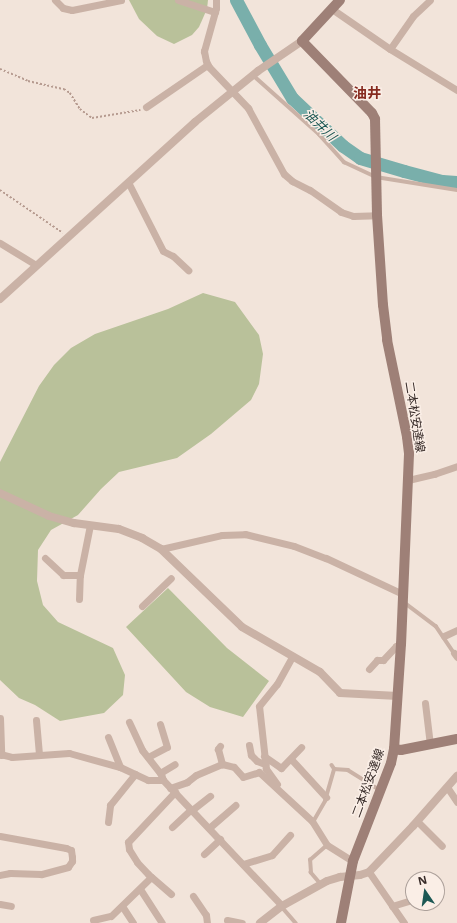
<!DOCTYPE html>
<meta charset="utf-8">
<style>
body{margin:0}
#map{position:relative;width:457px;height:923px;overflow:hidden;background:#f2e4da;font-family:"Open Sans","Noto Sans JP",sans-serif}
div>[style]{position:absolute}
.green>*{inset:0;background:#b9c19a}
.river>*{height:13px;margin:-6.5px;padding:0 6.5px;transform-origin:6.5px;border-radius:6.5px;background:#79afab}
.path>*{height:1.5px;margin-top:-0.75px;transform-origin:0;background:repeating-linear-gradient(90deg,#b69b90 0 2px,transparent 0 4px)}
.service>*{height:3.5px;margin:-1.75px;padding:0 1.75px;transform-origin:1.75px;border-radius:1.75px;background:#cab2a6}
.minor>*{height:7px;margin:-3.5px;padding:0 3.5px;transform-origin:3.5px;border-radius:3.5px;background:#cab2a6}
.tertiary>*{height:8px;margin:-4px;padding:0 4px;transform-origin:4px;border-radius:4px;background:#cab2a6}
.secondary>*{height:10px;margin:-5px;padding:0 5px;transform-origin:5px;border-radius:5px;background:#9e8077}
span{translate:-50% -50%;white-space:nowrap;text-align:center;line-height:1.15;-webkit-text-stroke:3px #faeee6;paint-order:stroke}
.street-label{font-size:12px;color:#362a27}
.water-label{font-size:13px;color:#1c5854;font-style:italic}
.quarter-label{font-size:14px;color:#862a1f;font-weight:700}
.north{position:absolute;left:405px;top:871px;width:40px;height:40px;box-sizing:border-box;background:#faeee6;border:1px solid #aca09a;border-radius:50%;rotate:347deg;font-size:11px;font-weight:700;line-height:16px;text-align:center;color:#362a27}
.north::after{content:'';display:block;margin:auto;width:14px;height:18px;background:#1c5854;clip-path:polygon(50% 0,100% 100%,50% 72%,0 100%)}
</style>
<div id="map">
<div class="green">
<i style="clip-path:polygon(129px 0,208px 0,207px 9px,199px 27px,192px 35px,174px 44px,157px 36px,139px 19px)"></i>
<i style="clip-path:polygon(203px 293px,235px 302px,259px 335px,263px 354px,259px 384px,251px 400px,211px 434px,177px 458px,119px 472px,101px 489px,78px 515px,51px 530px,38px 550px,37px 581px,43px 605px,58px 622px,113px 648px,125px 675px,123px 695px,104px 713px,60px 721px,35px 705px,19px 698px,0 680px,0 462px,39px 386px,54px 365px,71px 348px,95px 334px,168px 309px)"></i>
<i style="clip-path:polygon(168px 588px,227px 648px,269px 681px,243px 717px,210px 707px,186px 692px,126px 627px)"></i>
</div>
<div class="river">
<i style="left:236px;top:0;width:51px;rotate:61.9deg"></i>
<i style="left:260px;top:45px;width:62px;rotate:58.9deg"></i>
<i style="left:292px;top:98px;width:70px;rotate:43.3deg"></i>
<i style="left:343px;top:146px;width:21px;rotate:35deg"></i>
<i style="left:360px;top:158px;width:46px;rotate:16.5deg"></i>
<i style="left:404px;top:171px;width:39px;rotate:15deg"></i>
<i style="left:442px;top:181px;width:15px;rotate:4deg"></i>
</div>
<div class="path">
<i style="left:0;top:69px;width:30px;rotate:23deg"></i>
<i style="left:28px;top:81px;width:37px;rotate:13deg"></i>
<i style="left:64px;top:89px;width:7px;rotate:34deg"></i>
<i style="left:70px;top:93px;width:19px;rotate:58deg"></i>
<i style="left:80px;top:109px;width:15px;rotate:37deg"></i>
<i style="left:92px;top:118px;width:49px;rotate:-9.5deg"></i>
<i style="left:0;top:190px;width:76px;rotate:34.3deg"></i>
</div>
<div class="service">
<i style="left:253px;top:75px;width:89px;rotate:41.8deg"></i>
<i style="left:319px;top:134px;width:38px;rotate:48deg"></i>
<i style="left:344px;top:162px;width:35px;rotate:25deg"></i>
<i style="left:376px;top:177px;width:82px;rotate:9.1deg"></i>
<i style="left:405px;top:603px;width:39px;rotate:37deg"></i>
<i style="left:436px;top:626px;width:32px;rotate:56deg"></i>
<i style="left:334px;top:769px;width:14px;rotate:4deg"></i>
<i style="left:348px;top:770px;width:38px;rotate:32deg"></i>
<i style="left:313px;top:822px;width:24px;rotate:-60deg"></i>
<i style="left:325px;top:801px;width:33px;rotate:-74deg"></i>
<i style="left:334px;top:769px;width:4px;rotate:-124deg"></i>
<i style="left:321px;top:885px;width:16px;rotate:-130deg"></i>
<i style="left:311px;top:873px;width:13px;rotate:-94deg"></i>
<i style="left:310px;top:860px;width:23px;rotate:-41deg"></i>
<i style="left:282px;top:907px;width:21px;rotate:49deg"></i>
</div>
<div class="minor">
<i style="left:55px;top:0;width:11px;rotate:45deg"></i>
<i style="left:63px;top:8px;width:9px;rotate:13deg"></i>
<i style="left:72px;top:10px;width:50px;rotate:-11.5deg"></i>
<i style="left:178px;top:0;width:39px;rotate:18deg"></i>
<i style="left:216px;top:0;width:8px;rotate:90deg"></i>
<i style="left:216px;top:8px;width:45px;rotate:105.6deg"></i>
<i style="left:204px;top:51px;width:10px;rotate:79deg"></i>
<i style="left:206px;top:61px;width:7px;rotate:63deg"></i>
<i style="left:209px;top:67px;width:57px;rotate:46.4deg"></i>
<i style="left:248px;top:108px;width:75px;rotate:61.4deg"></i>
<i style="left:284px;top:174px;width:11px;rotate:41deg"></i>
<i style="left:292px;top:181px;width:20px;rotate:27deg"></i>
<i style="left:310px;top:190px;width:38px;rotate:35deg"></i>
<i style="left:341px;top:212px;width:13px;rotate:18deg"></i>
<i style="left:353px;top:216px;width:24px;rotate:-2deg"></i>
<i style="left:332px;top:9px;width:70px;rotate:34.6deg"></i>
<i style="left:390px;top:49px;width:79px;rotate:31.5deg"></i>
<i style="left:390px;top:49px;width:40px;rotate:-55.1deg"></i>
<i style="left:413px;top:16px;width:23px;rotate:-43deg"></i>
<i style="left:146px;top:107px;width:74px;rotate:-34.5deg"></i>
<i style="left:128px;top:182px;width:77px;rotate:63.1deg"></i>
<i style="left:163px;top:251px;width:11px;rotate:27deg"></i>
<i style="left:173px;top:256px;width:21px;rotate:43deg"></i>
<i style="left:0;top:243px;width:42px;rotate:31.4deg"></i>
<i style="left:408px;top:480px;width:27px;rotate:-13deg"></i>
<i style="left:434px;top:474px;width:24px;rotate:-19deg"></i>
<i style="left:161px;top:549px;width:63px;rotate:-12.9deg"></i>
<i style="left:222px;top:535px;width:23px;rotate:-2deg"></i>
<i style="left:245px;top:534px;width:50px;rotate:13.8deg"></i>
<i style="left:294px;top:546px;width:34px;rotate:21deg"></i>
<i style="left:326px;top:558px;width:85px;rotate:25.1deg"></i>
<i style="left:45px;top:558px;width:25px;rotate:43deg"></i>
<i style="left:63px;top:575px;width:17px"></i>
<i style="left:79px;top:599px;width:24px;rotate:-88deg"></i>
<i style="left:80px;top:575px;width:51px;rotate:-78.7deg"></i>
<i style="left:142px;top:606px;width:40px;rotate:-44deg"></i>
<i style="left:444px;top:636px;width:14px;rotate:-25deg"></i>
<i style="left:454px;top:653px;width:5px;rotate:53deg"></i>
<i style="left:369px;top:669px;width:12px;rotate:-48deg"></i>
<i style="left:377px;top:660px;width:6px"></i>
<i style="left:383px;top:660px;width:19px;rotate:-47deg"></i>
<i style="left:396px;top:646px;width:5px;rotate:-22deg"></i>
<i style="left:425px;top:703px;width:42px;rotate:83.2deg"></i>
<i style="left:0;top:718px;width:37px;rotate:88deg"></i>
<i style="left:36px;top:720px;width:35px;rotate:85deg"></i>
<i style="left:129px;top:722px;width:31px;rotate:65deg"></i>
<i style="left:142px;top:750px;width:31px;rotate:52deg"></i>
<i style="left:161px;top:774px;width:6px;rotate:72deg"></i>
<i style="left:108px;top:737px;width:32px;rotate:68deg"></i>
<i style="left:249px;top:745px;width:10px;rotate:79deg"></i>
<i style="left:251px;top:755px;width:8px;rotate:45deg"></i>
<i style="left:257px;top:761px;width:9px;rotate:21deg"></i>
<i style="left:220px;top:746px;width:4px;rotate:124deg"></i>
<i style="left:218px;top:749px;width:16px;rotate:75deg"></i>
<i style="left:0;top:754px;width:12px;rotate:14deg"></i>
<i style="left:12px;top:757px;width:57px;rotate:-4deg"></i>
<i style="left:69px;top:753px;width:53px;rotate:15.4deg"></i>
<i style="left:120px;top:767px;width:31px;rotate:25deg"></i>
<i style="left:148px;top:780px;width:15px"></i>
<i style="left:163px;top:780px;width:173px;rotate:46.6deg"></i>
<i style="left:264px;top:756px;width:21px;rotate:35deg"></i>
<i style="left:281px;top:768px;width:29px;rotate:-46deg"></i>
<i style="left:148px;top:757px;width:21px;rotate:-28deg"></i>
<i style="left:167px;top:747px;width:24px;rotate:-107deg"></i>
<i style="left:291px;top:759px;width:52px;rotate:47.4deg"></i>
<i style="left:160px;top:773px;width:17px;rotate:-31deg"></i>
<i style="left:277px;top:784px;width:19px;rotate:-126deg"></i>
<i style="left:266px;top:769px;width:63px;rotate:-96.3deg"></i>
<i style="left:259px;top:706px;width:28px;rotate:-51deg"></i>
<i style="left:277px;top:684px;width:31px;rotate:-61deg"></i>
<i style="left:447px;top:787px;width:18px;rotate:56deg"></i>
<i style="left:170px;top:788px;width:18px;rotate:-19deg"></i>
<i style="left:187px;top:782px;width:11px;rotate:-38deg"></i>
<i style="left:196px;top:775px;width:28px;rotate:-23deg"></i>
<i style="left:222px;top:764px;width:12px;rotate:14deg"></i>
<i style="left:234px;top:767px;width:13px;rotate:48deg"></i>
<i style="left:243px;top:777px;width:17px;rotate:-17deg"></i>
<i style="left:259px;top:772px;width:72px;rotate:42.8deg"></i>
<i style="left:312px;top:821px;width:28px;rotate:58deg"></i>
<i style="left:327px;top:845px;width:31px;rotate:32deg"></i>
<i style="left:192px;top:810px;width:23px;rotate:-38deg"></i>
<i style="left:417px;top:821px;width:35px;rotate:45deg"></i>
<i style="left:108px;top:822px;width:17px;rotate:-83deg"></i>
<i style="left:110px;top:805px;width:40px;rotate:-51deg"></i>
<i style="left:172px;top:827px;width:26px;rotate:-43deg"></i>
<i style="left:209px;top:828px;width:35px;rotate:-41deg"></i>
<i style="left:0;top:836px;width:67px;rotate:10.3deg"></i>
<i style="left:66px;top:848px;width:5px;rotate:22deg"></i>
<i style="left:71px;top:850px;width:7px;rotate:82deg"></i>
<i style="left:72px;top:857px;width:4px;rotate:90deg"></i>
<i style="left:72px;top:861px;width:7px;rotate:124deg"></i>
<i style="left:68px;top:867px;width:28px;rotate:165deg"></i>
<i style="left:41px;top:874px;width:31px;rotate:-178deg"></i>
<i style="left:10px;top:873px;width:10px;rotate:169deg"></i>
<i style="left:204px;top:854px;width:22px;rotate:-43deg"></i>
<i style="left:243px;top:864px;width:30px;rotate:-17deg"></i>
<i style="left:272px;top:855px;width:27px;rotate:-48deg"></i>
<i style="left:369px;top:872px;width:62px;rotate:55.5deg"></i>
<i style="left:140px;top:889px;width:40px;rotate:57.1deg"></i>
<i style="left:171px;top:894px;width:30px;rotate:-139deg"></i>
<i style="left:148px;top:874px;width:16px;rotate:-133deg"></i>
<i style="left:137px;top:862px;width:15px;rotate:-122deg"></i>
<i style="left:129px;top:849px;width:7px;rotate:-98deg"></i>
<i style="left:128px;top:842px;width:69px;rotate:-46.8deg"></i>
<i style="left:193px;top:896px;width:23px;rotate:56deg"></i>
<i style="left:206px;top:915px;width:8px;rotate:83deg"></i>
<i style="left:0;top:904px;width:11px;rotate:10deg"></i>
<i style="left:122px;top:906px;width:20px;rotate:57deg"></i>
<i style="left:392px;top:906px;width:21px;rotate:-17deg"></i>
<i style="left:93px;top:920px;width:18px;rotate:-13deg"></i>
<i style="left:111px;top:916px;width:56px;rotate:-44.3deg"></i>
<i style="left:227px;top:920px;width:15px;rotate:11deg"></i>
</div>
<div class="tertiary">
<i style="left:0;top:299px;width:263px;rotate:-42.2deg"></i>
<i style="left:195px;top:122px;width:81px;rotate:-39deg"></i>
<i style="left:258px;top:71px;width:53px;rotate:-34.3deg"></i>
<i style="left:0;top:493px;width:54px;rotate:25.1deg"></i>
<i style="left:49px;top:516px;width:26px;rotate:16deg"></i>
<i style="left:74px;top:523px;width:45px;rotate:7.6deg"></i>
<i style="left:119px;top:529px;width:25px;rotate:21deg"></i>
<i style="left:142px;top:538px;width:22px;rotate:30deg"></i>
<i style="left:161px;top:549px;width:112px;rotate:43.9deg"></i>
<i style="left:242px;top:627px;width:90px;rotate:30deg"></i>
<i style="left:320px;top:672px;width:29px;rotate:46deg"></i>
<i style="left:340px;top:693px;width:58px;rotate:3deg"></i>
<i style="left:260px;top:923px;width:28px;rotate:-38deg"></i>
<i style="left:282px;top:906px;width:51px;rotate:-29.1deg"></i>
<i style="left:327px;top:881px;width:14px;rotate:-17deg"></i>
<i style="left:340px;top:877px;width:20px;rotate:-6deg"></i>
<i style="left:360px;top:875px;width:9px;rotate:-18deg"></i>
<i style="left:369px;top:872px;width:64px;rotate:-46.3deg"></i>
<i style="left:413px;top:826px;width:67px;rotate:-48.7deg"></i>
</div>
<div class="secondary">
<i style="left:340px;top:0;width:56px;rotate:132.8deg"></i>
<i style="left:302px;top:41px;width:100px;rotate:45.8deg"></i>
<i style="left:372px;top:113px;width:7px;rotate:63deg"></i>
<i style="left:375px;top:119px;width:96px;rotate:88.8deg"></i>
<i style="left:377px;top:215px;width:90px;rotate:86.2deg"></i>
<i style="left:383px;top:305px;width:35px;rotate:83deg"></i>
<i style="left:387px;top:340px;width:99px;rotate:78.3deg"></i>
<i style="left:407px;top:437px;width:17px;rotate:83deg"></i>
<i style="left:409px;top:454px;width:190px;rotate:92.4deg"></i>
<i style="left:401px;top:644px;width:105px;rotate:93.8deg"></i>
<i style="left:394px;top:749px;width:14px;rotate:102deg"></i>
<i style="left:391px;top:763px;width:105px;rotate:111.2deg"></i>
<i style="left:353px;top:861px;width:63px;rotate:101deg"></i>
<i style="left:394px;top:749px;width:7px;rotate:8deg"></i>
<i style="left:401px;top:750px;width:57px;rotate:-11.1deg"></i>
</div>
<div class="street-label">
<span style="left:415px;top:417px;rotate:81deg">二本松安達線</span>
<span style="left:368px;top:783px;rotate:-70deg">二本松安達線</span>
</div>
<div class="water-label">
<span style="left:320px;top:125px;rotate:44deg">油井川</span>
</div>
<div class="quarter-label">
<span style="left:367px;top:93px">油井</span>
</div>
<div class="north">N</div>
</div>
